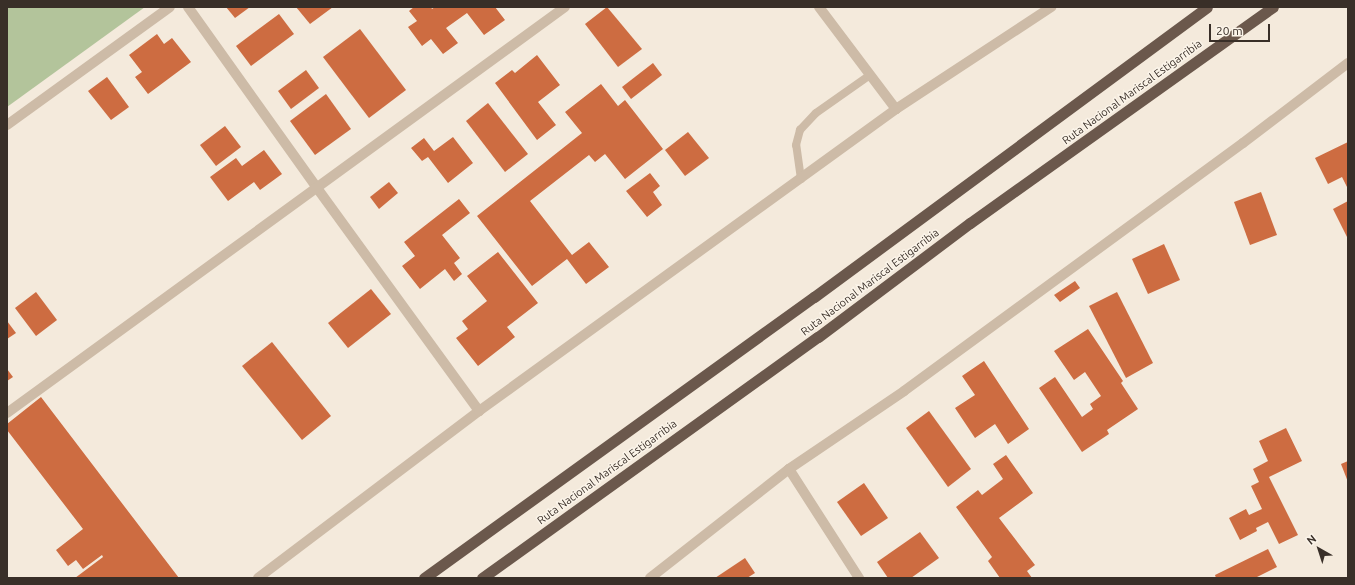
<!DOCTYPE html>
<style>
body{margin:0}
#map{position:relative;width:1355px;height:585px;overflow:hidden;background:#f4eadc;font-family:Ubuntu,sans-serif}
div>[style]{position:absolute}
.green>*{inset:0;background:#b3c49b}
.building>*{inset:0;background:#cd6c41}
.service>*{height:8px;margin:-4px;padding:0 4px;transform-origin:4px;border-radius:4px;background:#cdbba7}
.minor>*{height:10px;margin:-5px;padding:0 5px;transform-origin:5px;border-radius:5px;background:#cdbba7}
.trunk>*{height:11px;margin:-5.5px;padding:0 5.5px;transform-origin:5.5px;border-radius:5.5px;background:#6b584c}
span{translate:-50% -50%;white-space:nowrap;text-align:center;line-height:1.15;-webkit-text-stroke:3px #fbf4e9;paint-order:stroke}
.street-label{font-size:11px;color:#392f28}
.frame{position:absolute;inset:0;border:8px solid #392f28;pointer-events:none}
.north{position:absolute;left:1299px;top:529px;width:40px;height:40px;-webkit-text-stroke:3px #fbf4e9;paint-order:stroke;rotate:321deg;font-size:11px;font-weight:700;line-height:16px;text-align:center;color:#392f28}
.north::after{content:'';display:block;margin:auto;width:14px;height:18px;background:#392f28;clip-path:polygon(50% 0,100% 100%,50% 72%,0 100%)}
.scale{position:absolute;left:1209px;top:24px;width:61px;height:18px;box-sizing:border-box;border:2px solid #392f28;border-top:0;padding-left:5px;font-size:12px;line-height:14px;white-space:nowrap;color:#392f28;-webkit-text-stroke:3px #fbf4e9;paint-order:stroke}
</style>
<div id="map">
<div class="green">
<i style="clip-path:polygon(7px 7px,145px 7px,7px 107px)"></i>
</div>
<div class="building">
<i style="clip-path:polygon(226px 7px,250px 7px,235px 18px)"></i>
<i style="clip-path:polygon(296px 7px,333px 7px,310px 24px)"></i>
<i style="clip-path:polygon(414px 7px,431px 7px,432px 9px,435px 7px,495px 7px,505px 20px,484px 35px,467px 13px,446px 28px,458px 43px,443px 54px,431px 39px,422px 46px,408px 27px,417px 21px,409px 11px)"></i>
<i style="clip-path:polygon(607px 7px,642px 49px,618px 67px,585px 24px)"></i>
<i style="clip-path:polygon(279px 14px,294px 34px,251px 66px,236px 46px)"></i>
<i style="clip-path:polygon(360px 29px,406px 90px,369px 118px,323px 57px)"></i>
<i style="clip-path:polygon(157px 34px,164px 44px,172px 38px,191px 62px,148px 94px,135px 77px,142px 72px,129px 55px)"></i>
<i style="clip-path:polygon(537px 55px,560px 85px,538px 102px,556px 125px,537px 140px,495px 83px,512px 70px,515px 73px)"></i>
<i style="clip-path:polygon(653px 63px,662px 75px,631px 99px,622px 87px)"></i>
<i style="clip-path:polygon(306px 70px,319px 88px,291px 109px,278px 91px)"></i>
<i style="clip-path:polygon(107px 77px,129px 107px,111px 120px,88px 91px)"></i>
<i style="clip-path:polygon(601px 84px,618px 106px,625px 100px,663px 149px,625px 179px,605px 154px,595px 162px,589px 155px,530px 201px,572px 255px,589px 242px,609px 267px,586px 284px,567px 259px,532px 286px,477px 216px,582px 133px,565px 112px)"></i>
<i style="clip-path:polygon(326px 94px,351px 129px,315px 155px,290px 121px)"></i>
<i style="clip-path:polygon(488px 103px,528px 154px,505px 172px,466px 121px)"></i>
<i style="clip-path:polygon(225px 126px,241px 147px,216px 166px,200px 145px)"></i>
<i style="clip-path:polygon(688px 132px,709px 158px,685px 176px,665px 150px)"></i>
<i style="clip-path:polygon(453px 137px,473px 163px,448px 183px,428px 157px,422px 161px,411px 148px,424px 138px,434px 151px)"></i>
<i style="clip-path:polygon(1348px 142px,1348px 189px,1342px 177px,1328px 184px,1315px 158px)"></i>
<i style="clip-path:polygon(264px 150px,282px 174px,260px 190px,254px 182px,228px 201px,210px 177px,236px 158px,242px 166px)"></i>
<i style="clip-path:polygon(650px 173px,660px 186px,653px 192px,662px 205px,647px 217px,626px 191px)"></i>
<i style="clip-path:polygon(389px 182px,398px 193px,379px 209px,370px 197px)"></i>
<i style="clip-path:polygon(1261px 192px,1277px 235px,1250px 245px,1234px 202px)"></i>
<i style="clip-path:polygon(459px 199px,470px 213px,442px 235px,460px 258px,454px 263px,462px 274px,454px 281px,445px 269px,420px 289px,402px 266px,415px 256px,404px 242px)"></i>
<i style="clip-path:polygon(1348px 201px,1348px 239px,1333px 209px)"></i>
<i style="clip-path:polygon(1164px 244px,1180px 280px,1148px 294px,1132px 259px)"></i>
<i style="clip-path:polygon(498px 252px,538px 303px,507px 327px,515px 337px,478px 366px,456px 338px,468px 329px,462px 321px,487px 301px,467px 276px)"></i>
<i style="clip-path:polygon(1075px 281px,1080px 288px,1060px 302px,1054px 295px)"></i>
<i style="clip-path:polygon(371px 289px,391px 314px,348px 348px,328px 323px)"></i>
<i style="clip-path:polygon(36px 292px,57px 320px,36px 336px,15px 308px)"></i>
<i style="clip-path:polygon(1117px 292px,1153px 363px,1126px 378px,1089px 306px)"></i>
<i style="clip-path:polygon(7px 321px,16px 333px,7px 339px)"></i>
<i style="clip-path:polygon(1088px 329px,1123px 381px,1121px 383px,1138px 409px,1107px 430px,1109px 434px,1082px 452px,1039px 388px,1055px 377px,1082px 417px,1093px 409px,1090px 404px,1101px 396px,1085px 372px,1074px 380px,1054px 351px)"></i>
<i style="clip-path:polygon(272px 342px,331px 416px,302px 440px,242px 366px)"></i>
<i style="clip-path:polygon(984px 361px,1029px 429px,1008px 444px,995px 424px,975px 438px,955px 408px,975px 395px,962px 376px)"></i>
<i style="clip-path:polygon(7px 369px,13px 377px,7px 381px)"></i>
<i style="clip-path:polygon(41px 397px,179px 578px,75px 578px,103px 557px,102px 555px,83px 569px,76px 560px,68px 566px,56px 550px,83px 529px,7px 430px,7px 424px)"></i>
<i style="clip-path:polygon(929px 411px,971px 469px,948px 487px,906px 428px)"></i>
<i style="clip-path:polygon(1286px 428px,1302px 461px,1269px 477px,1298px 535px,1279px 544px,1268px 522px,1256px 528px,1257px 531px,1240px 540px,1229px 518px,1246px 509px,1249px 515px,1262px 509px,1251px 486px,1259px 482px,1253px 469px,1268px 461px,1259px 441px)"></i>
<i style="clip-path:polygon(1006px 455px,1033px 493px,999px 518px,1035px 565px,1027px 571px,1032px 578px,1000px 578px,988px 561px,992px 557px,956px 507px,978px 490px,982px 495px,1003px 479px,993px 464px)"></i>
<i style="clip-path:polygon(1348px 461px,1348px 482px,1341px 464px)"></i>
<i style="clip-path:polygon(864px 483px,888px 518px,861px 536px,837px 502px)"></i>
<i style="clip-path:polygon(920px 532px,939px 558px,911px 578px,888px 578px,877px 562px)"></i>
<i style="clip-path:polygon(1268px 549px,1277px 567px,1255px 578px,1216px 578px,1215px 575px)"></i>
<i style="clip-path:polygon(745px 558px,755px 573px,747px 578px,715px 578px)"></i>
</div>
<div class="service">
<i style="left:801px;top:179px;width:34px;rotate:-98deg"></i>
<i style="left:796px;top:145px;width:16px;rotate:-75deg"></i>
<i style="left:800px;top:130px;width:23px;rotate:-47deg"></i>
<i style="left:816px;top:113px;width:66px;rotate:-35.1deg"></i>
</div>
<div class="minor">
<i style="left:188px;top:7px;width:222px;rotate:54.5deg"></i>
<i style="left:317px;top:188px;width:276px;rotate:54deg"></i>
<i style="left:819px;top:7px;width:128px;rotate:53deg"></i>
<i style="left:7px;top:125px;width:201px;rotate:-35.9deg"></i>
<i style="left:7px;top:413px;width:690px;rotate:-36.04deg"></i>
<i style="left:789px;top:469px;width:130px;rotate:57.3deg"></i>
<i style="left:258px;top:578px;width:277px;rotate:-37.1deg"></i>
<i style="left:479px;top:411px;width:515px;rotate:-35.91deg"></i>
<i style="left:896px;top:109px;width:186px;rotate:-33.3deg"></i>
<i style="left:650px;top:578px;width:177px;rotate:-38.1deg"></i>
<i style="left:789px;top:469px;width:139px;rotate:-34.1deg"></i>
<i style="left:904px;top:391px;width:420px;rotate:-36.2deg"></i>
<i style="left:1243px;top:143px;width:132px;rotate:-37.3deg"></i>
</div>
<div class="trunk">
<i style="left:424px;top:578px;width:481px;rotate:-35.8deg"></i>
<i style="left:814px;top:297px;width:488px;rotate:-36.4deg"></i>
<i style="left:482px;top:578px;width:413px;rotate:-35.7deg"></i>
<i style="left:818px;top:337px;width:190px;rotate:-36.9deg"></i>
<i style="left:970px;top:223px;width:372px;rotate:-35.5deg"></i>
</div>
<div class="street-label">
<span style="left:1132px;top:92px;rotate:-36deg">Ruta Nacional Mariscal Estigarribia</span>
<span style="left:870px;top:282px;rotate:-37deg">Ruta Nacional Mariscal Estigarribia</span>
<span style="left:607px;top:472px;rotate:-36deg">Ruta Nacional Mariscal Estigarribia</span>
</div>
<div class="frame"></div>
<div class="north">N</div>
<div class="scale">20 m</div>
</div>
